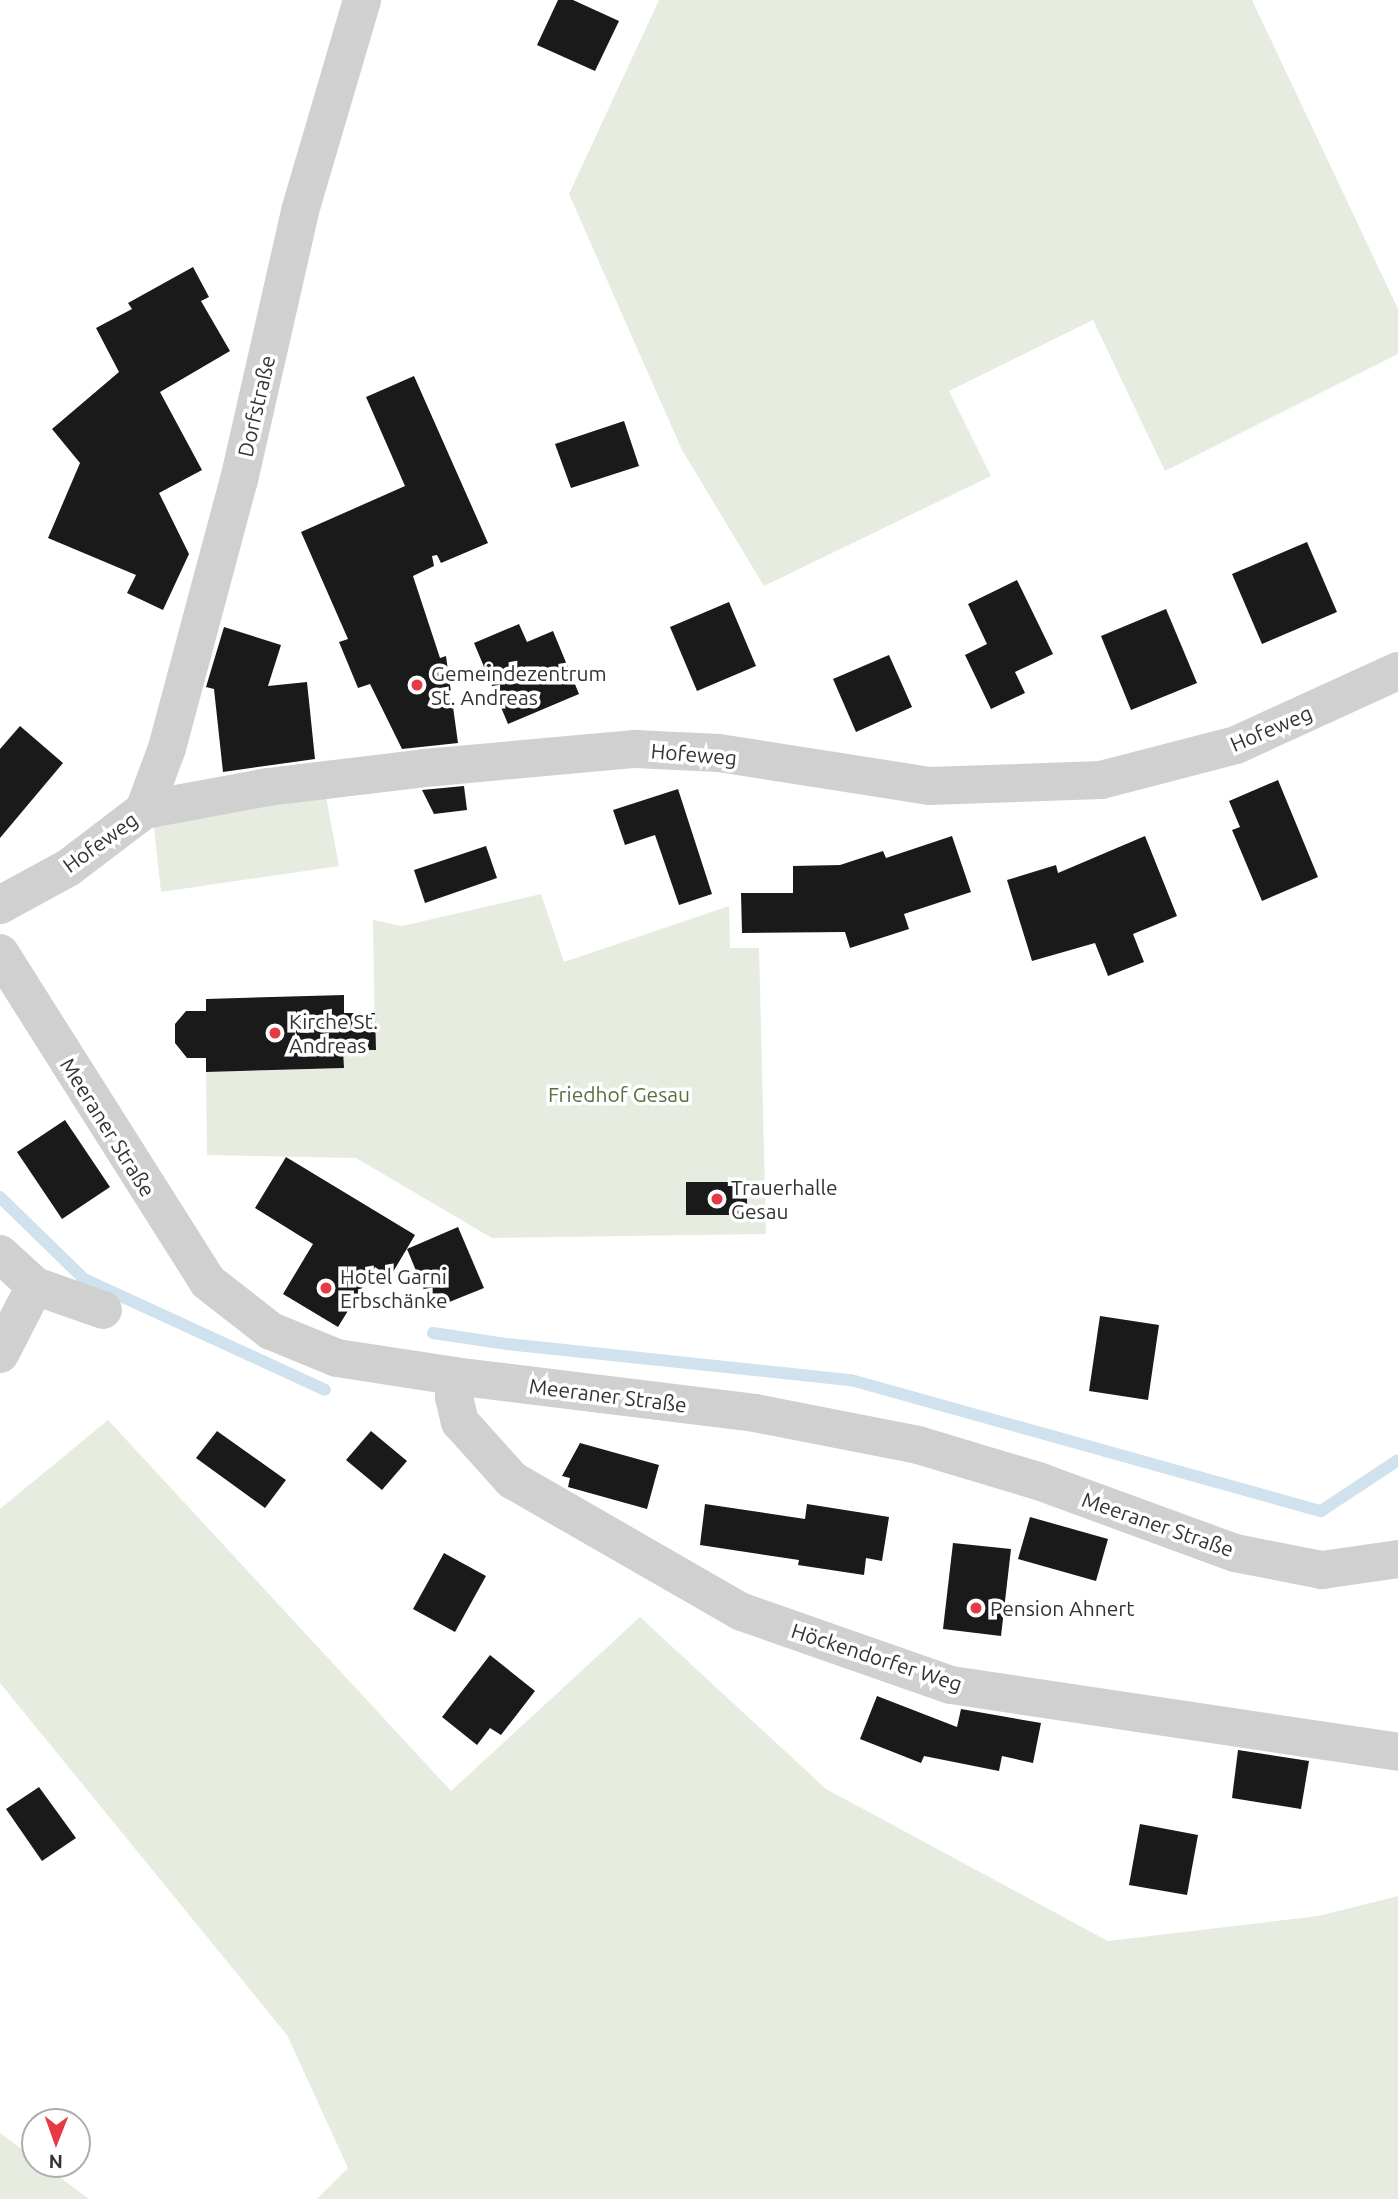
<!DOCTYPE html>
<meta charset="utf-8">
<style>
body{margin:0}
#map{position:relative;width:1398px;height:2199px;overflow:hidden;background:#fff;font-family:Ubuntu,sans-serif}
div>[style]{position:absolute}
.green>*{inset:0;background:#e6ecdf}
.stream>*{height:12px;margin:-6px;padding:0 6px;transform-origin:6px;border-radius:6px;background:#cfe2ee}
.building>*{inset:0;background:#1a1a1a}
.minor>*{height:38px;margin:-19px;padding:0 19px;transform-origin:19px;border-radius:19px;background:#d0d0d0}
.dots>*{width:19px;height:19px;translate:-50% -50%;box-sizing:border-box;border:4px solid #fff;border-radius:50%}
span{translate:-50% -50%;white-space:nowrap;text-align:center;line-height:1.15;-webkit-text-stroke:7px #fff;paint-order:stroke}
.street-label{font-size:21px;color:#333}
.poi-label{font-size:21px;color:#333}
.left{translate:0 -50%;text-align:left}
.park-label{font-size:21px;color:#56703f}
.north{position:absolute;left:21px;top:2108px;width:70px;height:70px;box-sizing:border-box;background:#fff;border:2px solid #adadad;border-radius:50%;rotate:181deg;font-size:19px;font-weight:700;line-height:28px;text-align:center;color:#333}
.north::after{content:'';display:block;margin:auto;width:24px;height:32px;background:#e63946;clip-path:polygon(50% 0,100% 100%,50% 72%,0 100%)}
</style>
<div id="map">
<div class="green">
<i style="clip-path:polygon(659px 0,1252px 0,1398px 309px,1398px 354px,1165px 471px,1093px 320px,949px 391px,991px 476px,764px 586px,682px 450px,569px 194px)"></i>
<i style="clip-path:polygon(326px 797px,339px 866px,161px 892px,153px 819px)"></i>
<i style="clip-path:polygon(541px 894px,564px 962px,729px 906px,730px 948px,759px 948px,766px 1234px,492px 1238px,356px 1158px,207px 1155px,206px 1072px,343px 1068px,343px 1050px,375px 1049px,373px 920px,402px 926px)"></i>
<i style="clip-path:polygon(108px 1420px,451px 1791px,640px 1617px,826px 1789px,1108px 1941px,1318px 1916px,1398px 1896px,1398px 2199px,317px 2199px,348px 2168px,287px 2035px,0 1683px,0 1509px)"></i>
<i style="clip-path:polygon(0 2133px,35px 2159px,35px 2164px,42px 2164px,89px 2199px,0 2199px)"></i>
</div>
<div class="stream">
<i style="left:0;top:1197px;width:117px;rotate:44.3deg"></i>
<i style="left:84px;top:1279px;width:265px;rotate:24.7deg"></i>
<i style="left:433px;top:1333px;width:75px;rotate:8.5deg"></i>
<i style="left:507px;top:1344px;width:346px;rotate:6deg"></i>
<i style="left:851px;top:1380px;width:488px;rotate:15.6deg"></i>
<i style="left:1321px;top:1511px;width:92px;rotate:-33.5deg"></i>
</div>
<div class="building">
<i style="clip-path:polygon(558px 0,573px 0,619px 21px,595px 71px,537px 45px)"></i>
<i style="clip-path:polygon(193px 267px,209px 297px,201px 301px,230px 351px,160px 392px,202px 470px,159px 493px,189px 554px,163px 610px,127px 593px,136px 575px,48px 538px,80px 463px,52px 429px,119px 372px,96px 328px,132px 309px,128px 303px)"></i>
<i style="clip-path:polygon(414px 376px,488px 543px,441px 563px,437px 555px,432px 556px,434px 566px,413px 576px,440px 658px,446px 656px,458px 743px,402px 749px,370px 684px,358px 688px,339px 642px,348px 639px,301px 532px,405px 486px,366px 397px)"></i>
<i style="clip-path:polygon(624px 421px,639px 466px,571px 488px,555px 444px)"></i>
<i style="clip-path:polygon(1307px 542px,1337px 612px,1262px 644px,1232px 574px)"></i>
<i style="clip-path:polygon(1017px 580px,1053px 654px,1015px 672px,1025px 693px,991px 709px,965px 655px,987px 644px,968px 604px)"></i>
<i style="clip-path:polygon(729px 602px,756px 666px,697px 691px,670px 627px)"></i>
<i style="clip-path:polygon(1166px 609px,1197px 683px,1131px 710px,1101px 636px)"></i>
<i style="clip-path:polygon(519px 624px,527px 642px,553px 631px,579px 694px,508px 724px,474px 643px)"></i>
<i style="clip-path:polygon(224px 627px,281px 645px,268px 686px,307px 682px,315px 759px,223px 772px,214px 689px,206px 687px)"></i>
<i style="clip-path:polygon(889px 655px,912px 707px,856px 732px,833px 679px)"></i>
<i style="clip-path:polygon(20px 726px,63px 763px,0 838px,0 749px)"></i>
<i style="clip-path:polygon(1278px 780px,1318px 877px,1262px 901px,1232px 830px,1240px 827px,1229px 801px)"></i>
<i style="clip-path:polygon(464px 786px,467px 810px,434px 814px,422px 790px)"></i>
<i style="clip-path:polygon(678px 789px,712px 894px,679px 905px,655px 835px,625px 845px,613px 810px)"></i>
<i style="clip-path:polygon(952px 836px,971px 892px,904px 914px,909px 929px,850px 948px,845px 932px,742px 933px,741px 893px,793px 893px,793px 866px,840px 865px,883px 851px,886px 858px)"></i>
<i style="clip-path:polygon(1145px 836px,1177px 916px,1133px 934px,1144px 962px,1108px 976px,1095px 943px,1032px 961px,1007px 880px,1056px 865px,1058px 873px)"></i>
<i style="clip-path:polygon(486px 846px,497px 878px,425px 903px,414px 870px)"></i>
<i style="clip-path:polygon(344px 995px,344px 1013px,375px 1013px,376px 1050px,343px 1050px,344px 1068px,206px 1072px,206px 1058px,187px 1058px,175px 1043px,175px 1024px,186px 1011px,206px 1011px,206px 999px)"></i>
<i style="clip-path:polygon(65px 1120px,110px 1187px,62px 1219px,17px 1152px)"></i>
<i style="clip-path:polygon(286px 1157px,415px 1235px,390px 1277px,375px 1267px,338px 1327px,283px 1294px,313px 1244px,255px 1208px)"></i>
<i style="clip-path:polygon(686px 1182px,747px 1182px,747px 1215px,686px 1215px)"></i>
<i style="clip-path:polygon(458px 1227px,484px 1288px,432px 1309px,407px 1249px)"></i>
<i style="clip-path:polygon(1100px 1316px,1159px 1325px,1148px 1400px,1089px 1391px)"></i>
<i style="clip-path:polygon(217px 1431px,286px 1480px,265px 1508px,196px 1458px)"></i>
<i style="clip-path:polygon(371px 1431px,407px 1461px,382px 1490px,346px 1460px)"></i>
<i style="clip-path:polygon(580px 1443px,659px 1465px,647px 1509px,568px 1487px,570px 1478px,562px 1476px)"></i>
<i style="clip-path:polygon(705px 1504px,805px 1519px,807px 1504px,889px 1517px,882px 1561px,866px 1558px,864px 1575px,798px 1565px,799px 1560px,700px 1545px)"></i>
<i style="clip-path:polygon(1030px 1517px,1108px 1539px,1096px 1581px,1018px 1559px)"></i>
<i style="clip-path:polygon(953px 1543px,1011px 1549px,1001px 1636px,943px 1629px)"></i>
<i style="clip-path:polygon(444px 1553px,486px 1576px,455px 1632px,413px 1609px)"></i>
<i style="clip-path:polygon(490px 1655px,535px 1691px,501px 1735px,490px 1728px,477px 1745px,442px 1717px)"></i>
<i style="clip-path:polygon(877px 1696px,957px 1727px,961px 1709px,1041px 1723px,1033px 1763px,1002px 1756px,999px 1771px,924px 1756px,921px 1763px,860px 1739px)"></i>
<i style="clip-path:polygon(1238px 1750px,1309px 1761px,1301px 1809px,1232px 1798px)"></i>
<i style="clip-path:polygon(39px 1787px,76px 1838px,42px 1861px,6px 1809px)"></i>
<i style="clip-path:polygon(1140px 1824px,1198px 1835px,1187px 1895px,1129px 1885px)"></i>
</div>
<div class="minor">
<i style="left:144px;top:810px;width:66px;rotate:-69.6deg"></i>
<i style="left:167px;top:748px;width:278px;rotate:-75deg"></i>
<i style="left:239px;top:480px;width:276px;rotate:-77.2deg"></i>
<i style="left:300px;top:211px;width:220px;rotate:-73.6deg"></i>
<i style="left:0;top:905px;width:77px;rotate:-28.6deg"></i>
<i style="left:68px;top:868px;width:96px;rotate:-37.3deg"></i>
<i style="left:144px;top:810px;width:126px;rotate:-10.5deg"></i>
<i style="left:268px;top:787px;width:158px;rotate:-6.9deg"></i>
<i style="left:425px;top:768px;width:211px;rotate:-5.2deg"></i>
<i style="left:635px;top:749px;width:84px;rotate:2.7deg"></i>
<i style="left:719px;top:753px;width:213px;rotate:8.9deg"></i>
<i style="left:929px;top:786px;width:172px;rotate:-2deg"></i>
<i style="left:1101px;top:780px;width:139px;rotate:-14.5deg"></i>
<i style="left:1236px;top:745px;width:178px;rotate:-24.6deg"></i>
<i style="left:0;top:953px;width:389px;rotate:57.7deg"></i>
<i style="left:208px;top:1282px;width:80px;rotate:37.9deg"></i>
<i style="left:271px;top:1331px;width:71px;rotate:22.2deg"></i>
<i style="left:337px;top:1358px;width:118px;rotate:8.7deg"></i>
<i style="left:454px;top:1376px;width:303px;rotate:7deg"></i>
<i style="left:755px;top:1413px;width:166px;rotate:11.1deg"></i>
<i style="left:918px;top:1445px;width:128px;rotate:16.7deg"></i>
<i style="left:1041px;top:1482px;width:207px;rotate:20.1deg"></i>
<i style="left:1235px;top:1553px;width:89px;rotate:11.1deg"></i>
<i style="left:1322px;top:1570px;width:77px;rotate:-8.2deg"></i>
<i style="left:0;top:1254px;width:47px;rotate:42.4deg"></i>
<i style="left:35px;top:1286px;width:72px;rotate:19.4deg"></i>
<i style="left:0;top:1354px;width:76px;rotate:-62.8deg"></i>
<i style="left:454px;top:1376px;width:21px;rotate:90deg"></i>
<i style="left:454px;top:1397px;width:26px;rotate:77deg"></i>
<i style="left:460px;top:1422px;width:78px;rotate:48.1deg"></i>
<i style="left:512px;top:1480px;width:265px;rotate:29.9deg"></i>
<i style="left:742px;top:1612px;width:221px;rotate:19.3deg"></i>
<i style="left:951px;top:1685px;width:452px;rotate:8.5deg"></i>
</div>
<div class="dots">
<i style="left:417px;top:685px;background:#e63946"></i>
<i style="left:275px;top:1033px;background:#e63946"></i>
<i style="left:717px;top:1199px;background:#e63946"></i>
<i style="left:326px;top:1288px;background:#e63946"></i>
<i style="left:976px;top:1608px;background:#e63946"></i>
</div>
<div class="street-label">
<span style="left:256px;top:406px;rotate:-77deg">Dorfstraße</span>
<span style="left:1271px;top:728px;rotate:-23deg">Hofeweg</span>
<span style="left:694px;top:754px;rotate:5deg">Hofeweg</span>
<span style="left:100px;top:842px;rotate:-36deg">Hofeweg</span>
<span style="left:108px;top:1127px;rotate:58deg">Meeraner Straße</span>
<span style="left:608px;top:1395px;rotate:7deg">Meeraner Straße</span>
<span style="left:1158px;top:1524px;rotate:19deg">Meeraner Straße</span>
<span style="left:877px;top:1657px;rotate:18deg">Höckendorfer Weg</span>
</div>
<div class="poi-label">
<span class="left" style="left:431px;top:685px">Gemeindezentrum<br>St. Andreas</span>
<span class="left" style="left:289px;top:1033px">Kirche St.<br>Andreas</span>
<span class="left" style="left:731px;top:1199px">Trauerhalle<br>Gesau</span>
<span class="left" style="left:340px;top:1288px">Hotel Garni<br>Erbschänke</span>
<span class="left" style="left:990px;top:1608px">Pension Ahnert</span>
</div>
<div class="park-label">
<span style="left:619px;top:1094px">Friedhof Gesau</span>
</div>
<div class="north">N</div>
</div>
